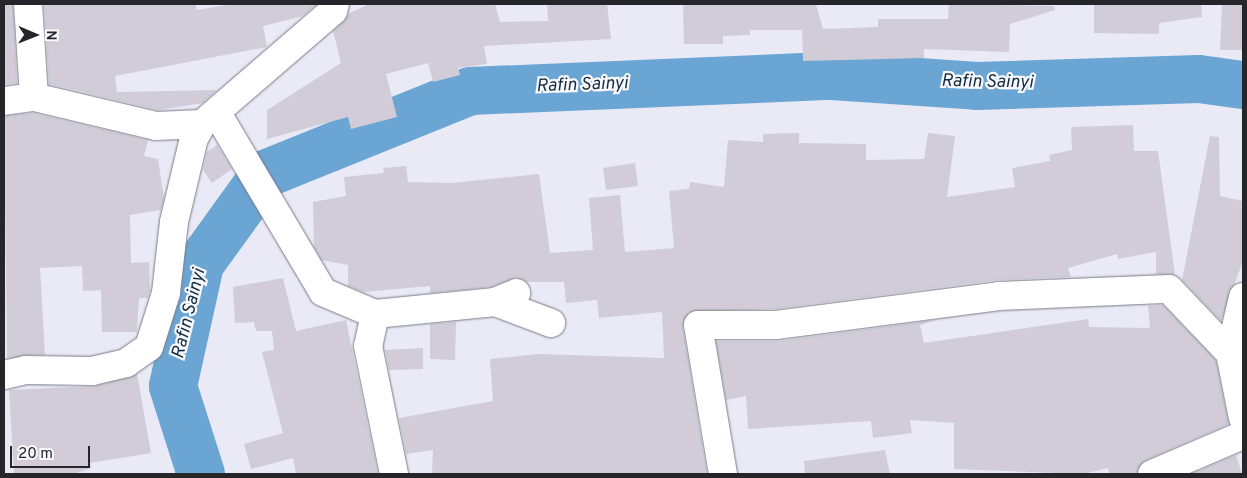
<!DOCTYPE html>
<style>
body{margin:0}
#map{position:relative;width:1247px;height:478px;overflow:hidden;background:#e9eaf6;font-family:Overpass,sans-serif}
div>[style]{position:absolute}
.river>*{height:48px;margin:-24px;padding:0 24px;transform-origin:24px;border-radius:24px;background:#6aa5d3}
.building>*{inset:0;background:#d1ccd8}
.roads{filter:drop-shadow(0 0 1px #7a7a86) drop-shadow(0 0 1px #7a7a86)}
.minor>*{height:28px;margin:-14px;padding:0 14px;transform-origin:14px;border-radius:14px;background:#fff}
span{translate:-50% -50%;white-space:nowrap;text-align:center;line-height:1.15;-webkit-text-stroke:4.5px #f8f8fd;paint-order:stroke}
.water-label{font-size:18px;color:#122d40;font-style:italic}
.frame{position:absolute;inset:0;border:5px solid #25252a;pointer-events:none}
.north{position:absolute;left:10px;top:10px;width:50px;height:50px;-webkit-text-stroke:4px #f8f8fd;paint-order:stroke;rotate:91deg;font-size:14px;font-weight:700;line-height:20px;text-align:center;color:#25252a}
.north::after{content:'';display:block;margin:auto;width:18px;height:22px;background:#25252a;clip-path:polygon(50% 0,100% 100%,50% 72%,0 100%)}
.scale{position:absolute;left:10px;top:446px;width:80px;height:22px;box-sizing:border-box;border:2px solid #25252a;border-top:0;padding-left:6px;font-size:15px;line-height:18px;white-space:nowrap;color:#25252a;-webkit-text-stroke:4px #f8f8fd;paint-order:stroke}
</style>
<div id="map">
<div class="river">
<i style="left:201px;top:474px;width:92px;rotate:-107.7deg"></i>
<i style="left:173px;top:386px;width:125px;rotate:-77.5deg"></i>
<i style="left:200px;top:264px;width:111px;rotate:-54.2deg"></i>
<i style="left:265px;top:174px;width:221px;rotate:-22deg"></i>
<i style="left:470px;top:91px;width:362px;rotate:-2.4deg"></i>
<i style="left:832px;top:76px;width:145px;rotate:3.9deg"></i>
<i style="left:977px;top:86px;width:222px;rotate:-1.8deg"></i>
<i style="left:1199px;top:79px;width:44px;rotate:7.8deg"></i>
</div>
<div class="building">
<i style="clip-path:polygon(4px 4px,13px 4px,17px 83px,4px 85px)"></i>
<i style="clip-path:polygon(44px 4px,196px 4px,197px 10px,231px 4px,317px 4px,303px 16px,263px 26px,267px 47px,115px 76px,117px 92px,217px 90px,203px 103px,158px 110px,49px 84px)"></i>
<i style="clip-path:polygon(369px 4px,495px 4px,500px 22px,548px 21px,547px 4px,607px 4px,611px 39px,484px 46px,487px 64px,458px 68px,460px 75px,433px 82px,428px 63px,386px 74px,397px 117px,351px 129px,348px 117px,267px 139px,267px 110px,341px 63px,333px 31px,348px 14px)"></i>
<i style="clip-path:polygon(683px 4px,816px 4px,823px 29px,878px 27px,878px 19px,948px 19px,949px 4px,1054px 6px,1055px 10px,1010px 24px,1009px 52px,924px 49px,924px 58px,803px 61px,802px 30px,750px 30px,750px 35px,723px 36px,723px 44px,684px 44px)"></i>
<i style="clip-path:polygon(1094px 4px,1201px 4px,1202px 17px,1159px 23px,1159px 34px,1094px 33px)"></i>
<i style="clip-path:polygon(1222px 4px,1243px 5px,1243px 50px,1220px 50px)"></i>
<i style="clip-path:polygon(33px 113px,148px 140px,144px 156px,158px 159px,164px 198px,161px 210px,130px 215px,131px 263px,149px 262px,150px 291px,148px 298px,139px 298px,137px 332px,102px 332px,101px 290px,83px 291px,82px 266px,40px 268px,45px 355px,7px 358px,4px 116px)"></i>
<i style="clip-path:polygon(1133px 125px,1134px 151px,1158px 151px,1175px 275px,1156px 274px,1156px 252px,1118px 259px,1117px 254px,1068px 268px,1071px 277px,997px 280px,775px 309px,690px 312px,683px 328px,707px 474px,432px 474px,433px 450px,406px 454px,399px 418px,493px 401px,490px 359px,538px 354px,664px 358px,662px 312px,599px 318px,597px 300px,566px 303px,564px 282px,527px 282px,517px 277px,491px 287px,430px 293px,430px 286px,363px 292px,348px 286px,348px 265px,322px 260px,314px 247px,313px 202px,346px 196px,344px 177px,384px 173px,383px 168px,406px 166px,408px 182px,451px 183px,539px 174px,550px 253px,593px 250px,589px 198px,620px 195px,625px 252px,674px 248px,669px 191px,689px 189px,690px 182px,724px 187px,728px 140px,763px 142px,763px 134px,799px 133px,799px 143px,866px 144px,866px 160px,924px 159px,928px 133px,955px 136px,947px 197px,1015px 187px,1012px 168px,1050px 161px,1049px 155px,1072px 150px,1071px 127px)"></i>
<i style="clip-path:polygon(1210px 136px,1219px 137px,1220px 196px,1243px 201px,1243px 261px,1221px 321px,1182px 280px)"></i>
<i style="clip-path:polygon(217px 145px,232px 169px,212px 183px,203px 170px,207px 152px)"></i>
<i style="clip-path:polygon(635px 163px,638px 186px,606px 190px,603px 168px)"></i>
<i style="clip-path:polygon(283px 278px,296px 331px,346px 320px,378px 474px,296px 474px,293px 458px,251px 469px,244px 444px,283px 433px,262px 352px,274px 350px,272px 331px,256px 331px,254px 322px,235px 323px,233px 287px)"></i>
<i style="clip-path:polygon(1163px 305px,1216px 360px,1229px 424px,1146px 460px,1137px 474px,1109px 474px,1108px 468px,1083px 474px,954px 469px,954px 423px,910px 420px,912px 433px,873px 438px,871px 421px,748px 429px,746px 396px,726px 400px,716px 341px,778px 341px,936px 320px,920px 325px,924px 343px,1088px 319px,1089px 327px,1150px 328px,1148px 306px)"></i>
<i style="clip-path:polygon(456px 322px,455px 360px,430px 359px,430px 324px)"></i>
<i style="clip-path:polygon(423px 348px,423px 369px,389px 370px,385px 350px)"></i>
<i style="clip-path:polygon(137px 374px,151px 453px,90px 463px,91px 468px,74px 474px,14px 474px,9px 390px,95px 386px)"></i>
<i style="clip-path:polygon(885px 450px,890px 474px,805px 474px,804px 461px)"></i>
<i style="clip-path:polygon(1236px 455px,1242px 474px,1191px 474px)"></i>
</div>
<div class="roads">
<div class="minor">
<i style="left:28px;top:4px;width:93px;rotate:86.3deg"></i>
<i style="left:4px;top:101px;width:30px;rotate:-8deg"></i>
<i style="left:34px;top:97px;width:125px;rotate:13.4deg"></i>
<i style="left:156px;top:126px;width:46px;rotate:-2.5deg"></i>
<i style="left:202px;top:124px;width:173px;rotate:-40.8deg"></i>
<i style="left:333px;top:11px;width:7px;rotate:-74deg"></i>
<i style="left:218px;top:115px;width:206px;rotate:59.3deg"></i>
<i style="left:323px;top:292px;width:56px;rotate:22.9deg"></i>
<i style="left:375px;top:314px;width:33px;rotate:102deg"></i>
<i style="left:368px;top:346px;width:131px;rotate:78.5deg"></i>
<i style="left:1243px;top:297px;width:57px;rotate:103.1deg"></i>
<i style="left:1230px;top:353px;width:66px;rotate:78.7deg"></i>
<i style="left:495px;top:302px;width:60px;rotate:20.6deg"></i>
<i style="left:375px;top:314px;width:121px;rotate:-5.7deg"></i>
<i style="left:495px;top:302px;width:23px;rotate:-23deg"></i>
<i style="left:4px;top:375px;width:23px;rotate:-13deg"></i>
<i style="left:26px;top:370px;width:66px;rotate:0.9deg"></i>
<i style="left:92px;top:371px;width:35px;rotate:-13deg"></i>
<i style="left:126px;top:363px;width:28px;rotate:-35deg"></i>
<i style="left:149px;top:347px;width:57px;rotate:-72.5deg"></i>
<i style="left:166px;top:293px;width:71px;rotate:-83.6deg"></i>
<i style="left:174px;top:222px;width:86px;rotate:-76.6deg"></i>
<i style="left:194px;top:138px;width:16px;rotate:-60deg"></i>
<i style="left:723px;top:474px;width:151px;rotate:-99.5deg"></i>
<i style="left:698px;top:325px;width:78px"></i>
<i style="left:776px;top:325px;width:225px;rotate:-7.4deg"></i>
<i style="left:999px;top:296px;width:170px;rotate:-2.4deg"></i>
<i style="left:1169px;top:289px;width:88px;rotate:46.4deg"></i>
<i style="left:1152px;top:474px;width:99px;rotate:-23.2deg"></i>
</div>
</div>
<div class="water-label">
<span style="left:987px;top:83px;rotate:1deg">Rafin Sainyi</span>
<span style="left:582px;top:86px;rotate:-2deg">Rafin Sainyi</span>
<span style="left:190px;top:314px;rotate:-76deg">Rafin Sainyi</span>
</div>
<div class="frame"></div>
<div class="north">N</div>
<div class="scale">20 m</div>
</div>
